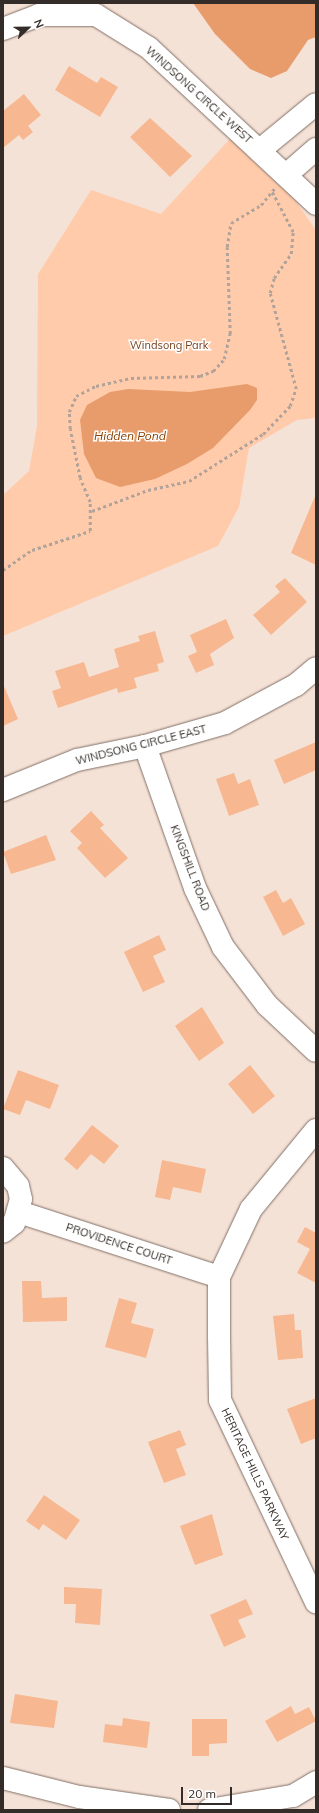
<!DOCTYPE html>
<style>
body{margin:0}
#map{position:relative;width:319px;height:1813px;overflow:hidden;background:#f5e2d7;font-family:Mulish,sans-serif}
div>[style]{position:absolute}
.green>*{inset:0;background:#ffcbab}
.water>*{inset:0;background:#e99c6b}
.building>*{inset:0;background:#f7b790}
.path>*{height:2.5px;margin-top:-1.25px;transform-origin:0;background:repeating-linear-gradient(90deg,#b2a39a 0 3px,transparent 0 6px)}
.roads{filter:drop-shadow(0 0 1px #817066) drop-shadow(0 0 1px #817066)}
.minor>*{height:22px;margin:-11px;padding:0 11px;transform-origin:11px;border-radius:11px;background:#fff}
span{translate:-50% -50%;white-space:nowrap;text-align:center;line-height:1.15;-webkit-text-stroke:3px #fff;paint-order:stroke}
.street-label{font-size:11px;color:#332c28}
.park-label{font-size:11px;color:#713e1b}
.water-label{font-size:12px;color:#874104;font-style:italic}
.frame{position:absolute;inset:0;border:4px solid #332c28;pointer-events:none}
.north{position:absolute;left:8px;top:8px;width:40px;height:40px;-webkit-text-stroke:3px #fff;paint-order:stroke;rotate:68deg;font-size:11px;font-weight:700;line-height:16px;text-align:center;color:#332c28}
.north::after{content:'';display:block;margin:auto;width:14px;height:18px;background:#332c28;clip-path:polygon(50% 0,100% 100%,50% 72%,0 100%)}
.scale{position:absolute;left:181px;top:1787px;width:51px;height:18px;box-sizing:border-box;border:2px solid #332c28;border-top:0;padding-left:5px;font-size:12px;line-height:14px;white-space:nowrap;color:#332c28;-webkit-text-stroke:3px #fff;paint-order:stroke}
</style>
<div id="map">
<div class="green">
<i style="clip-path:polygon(238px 130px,254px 162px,294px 199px,316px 230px,316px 418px,297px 420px,249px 448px,239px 507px,218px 546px,3px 636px,3px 495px,29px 471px,37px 426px,38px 274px,91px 190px,161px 214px)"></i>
</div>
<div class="water">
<i style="clip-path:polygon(193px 3px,316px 3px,316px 37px,308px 40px,287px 71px,271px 78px,250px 69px,215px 34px)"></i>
<i style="clip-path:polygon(247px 384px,257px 388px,257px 400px,250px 410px,213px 448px,187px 464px,155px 479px,120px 487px,96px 478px,84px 454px,80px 420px,87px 405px,110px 392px,128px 389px,190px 392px)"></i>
</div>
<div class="building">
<i style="clip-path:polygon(69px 66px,97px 83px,101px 77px,118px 87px,100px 117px,55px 90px)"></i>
<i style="clip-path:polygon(24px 94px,41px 115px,28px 126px,33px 132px,23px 140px,19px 135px,3px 148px,3px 111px)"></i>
<i style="clip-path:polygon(150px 118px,192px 156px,170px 177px,130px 137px)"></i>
<i style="clip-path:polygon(316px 494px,316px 565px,291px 553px)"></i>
<i style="clip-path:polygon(285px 578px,307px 602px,271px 635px,253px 615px,280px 592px,275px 586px)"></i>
<i style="clip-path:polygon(226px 619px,234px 638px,210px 654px,214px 665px,196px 673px,188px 656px,197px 652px,190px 635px)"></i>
<i style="clip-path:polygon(155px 631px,164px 662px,157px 664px,159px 671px,134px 678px,137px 688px,118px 693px,117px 688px,58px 708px,52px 691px,61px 688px,55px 671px,84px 662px,89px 677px,119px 667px,114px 649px,140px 641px,138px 636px)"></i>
<i style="clip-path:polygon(3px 684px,18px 719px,3px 726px)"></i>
<i style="clip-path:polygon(316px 742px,316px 770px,284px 784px,274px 760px)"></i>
<i style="clip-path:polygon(234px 773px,238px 784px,250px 779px,259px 805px,229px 816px,216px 779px)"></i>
<i style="clip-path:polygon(91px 811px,104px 825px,100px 828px,128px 858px,105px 878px,77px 848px,82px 843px,70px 831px)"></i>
<i style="clip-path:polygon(46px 835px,56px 860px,11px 874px,3px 852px)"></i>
<i style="clip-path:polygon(276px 890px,283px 903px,291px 898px,305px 924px,283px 936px,263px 897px)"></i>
<i style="clip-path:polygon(159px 935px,166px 950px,153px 956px,165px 982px,143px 992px,124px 952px)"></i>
<i style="clip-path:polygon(202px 1007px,224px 1043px,199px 1061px,175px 1026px)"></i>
<i style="clip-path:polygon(250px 1065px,275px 1096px,253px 1114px,228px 1084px)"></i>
<i style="clip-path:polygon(18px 1070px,59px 1085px,50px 1109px,26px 1100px,20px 1115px,3px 1109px)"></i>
<i style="clip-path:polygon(92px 1125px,119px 1146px,104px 1164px,91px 1154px,77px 1170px,64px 1159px)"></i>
<i style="clip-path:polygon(162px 1160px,206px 1169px,201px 1193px,173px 1187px,170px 1200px,155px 1197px)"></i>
<i style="clip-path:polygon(305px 1227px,316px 1233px,316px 1283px,297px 1273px,310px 1249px,297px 1242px)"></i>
<i style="clip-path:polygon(22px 1281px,41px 1281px,42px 1298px,67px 1297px,67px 1321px,23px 1322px)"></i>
<i style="clip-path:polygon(119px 1298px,137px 1303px,131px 1323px,154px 1329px,146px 1358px,105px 1347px)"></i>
<i style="clip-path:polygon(294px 1314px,295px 1330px,301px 1330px,303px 1358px,278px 1360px,273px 1316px)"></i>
<i style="clip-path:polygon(316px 1398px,316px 1438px,301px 1444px,287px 1409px)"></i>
<i style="clip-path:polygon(180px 1430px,186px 1445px,176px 1449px,186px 1475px,164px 1483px,148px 1442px)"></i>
<i style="clip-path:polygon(44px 1495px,80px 1520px,66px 1540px,43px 1524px,39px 1530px,26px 1521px)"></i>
<i style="clip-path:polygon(212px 1514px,223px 1555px,195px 1565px,180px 1526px)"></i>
<i style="clip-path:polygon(64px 1587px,102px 1589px,100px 1625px,75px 1623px,76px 1604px,64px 1604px)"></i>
<i style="clip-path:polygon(246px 1599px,253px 1614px,238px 1620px,246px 1637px,224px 1647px,210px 1615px)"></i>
<i style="clip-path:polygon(15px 1694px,58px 1701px,54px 1728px,10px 1723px)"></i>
<i style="clip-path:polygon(291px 1706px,295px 1714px,309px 1707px,316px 1721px,277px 1742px,265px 1721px)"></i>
<i style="clip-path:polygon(123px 1718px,150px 1722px,147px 1748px,103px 1742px,105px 1724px,122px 1726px)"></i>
<i style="clip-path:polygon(192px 1719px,227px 1719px,227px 1743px,209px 1744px,209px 1756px,192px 1756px)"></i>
</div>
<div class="path">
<i style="left:92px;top:511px;width:60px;rotate:-20.6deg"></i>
<i style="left:148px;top:490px;width:42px;rotate:-12.4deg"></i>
<i style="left:189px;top:481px;width:88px;rotate:-32.4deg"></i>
<i style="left:263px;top:434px;width:39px;rotate:-46deg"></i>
<i style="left:290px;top:406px;width:18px;rotate:-71deg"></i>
<i style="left:296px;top:389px;width:99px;rotate:-105.2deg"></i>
<i style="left:270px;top:293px;width:16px;rotate:-75deg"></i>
<i style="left:274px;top:278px;width:29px;rotate:-55deg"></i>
<i style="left:291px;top:254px;width:22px;rotate:-85deg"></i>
<i style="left:293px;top:232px;width:45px;rotate:-117.7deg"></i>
<i style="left:3px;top:570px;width:35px;rotate:-35deg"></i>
<i style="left:32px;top:550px;width:61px;rotate:-18.1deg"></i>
<i style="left:90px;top:531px;width:29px;rotate:-90deg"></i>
<i style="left:90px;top:502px;width:26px;rotate:-113deg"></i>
<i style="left:80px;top:478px;width:50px;rotate:-101.5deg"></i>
<i style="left:70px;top:429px;width:17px;rotate:-93deg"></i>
<i style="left:69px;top:412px;width:17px;rotate:-66deg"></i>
<i style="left:76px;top:396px;width:22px;rotate:-27deg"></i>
<i style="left:96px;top:386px;width:36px;rotate:-13deg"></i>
<i style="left:131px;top:378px;width:69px;rotate:-1.7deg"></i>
<i style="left:200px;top:376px;width:14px;rotate:-21deg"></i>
<i style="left:213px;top:371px;width:16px;rotate:-47deg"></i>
<i style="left:224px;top:359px;width:26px;rotate:-77deg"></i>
<i style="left:230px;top:334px;width:87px;rotate:-92deg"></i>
<i style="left:227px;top:247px;width:24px;rotate:-81deg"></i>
<i style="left:231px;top:223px;width:35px;rotate:-31deg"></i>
<i style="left:261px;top:205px;width:21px;rotate:-51deg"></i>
</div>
<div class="roads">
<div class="minor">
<i style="left:3px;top:29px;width:39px;rotate:-21deg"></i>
<i style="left:39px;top:15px;width:57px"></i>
<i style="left:96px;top:15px;width:62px;rotate:31.9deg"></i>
<i style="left:149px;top:48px;width:229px;rotate:43deg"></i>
<i style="left:260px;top:150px;width:72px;rotate:-39.4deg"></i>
<i style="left:286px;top:175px;width:40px;rotate:-41deg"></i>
<i style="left:145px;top:746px;width:151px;rotate:70.6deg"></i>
<i style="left:195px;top:888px;width:65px;rotate:64.6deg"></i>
<i style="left:223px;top:947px;width:73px;rotate:52.8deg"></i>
<i style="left:267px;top:1005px;width:67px;rotate:43.2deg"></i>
<i style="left:3px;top:790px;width:80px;rotate:-22.1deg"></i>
<i style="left:77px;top:760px;width:69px;rotate:-11.6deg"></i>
<i style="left:145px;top:746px;width:83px;rotate:-16deg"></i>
<i style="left:225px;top:723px;width:81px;rotate:-28.2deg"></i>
<i style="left:296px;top:685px;width:26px;rotate:-40deg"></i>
<i style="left:316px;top:1130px;width:102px;rotate:129.4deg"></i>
<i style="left:251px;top:1209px;width:75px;rotate:115.2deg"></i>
<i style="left:219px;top:1277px;width:59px;rotate:90deg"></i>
<i style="left:219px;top:1336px;width:64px;rotate:89.1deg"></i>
<i style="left:220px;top:1400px;width:224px;rotate:64.6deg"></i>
<i style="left:3px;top:1168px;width:23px;rotate:50deg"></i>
<i style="left:18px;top:1186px;width:13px;rotate:77deg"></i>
<i style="left:21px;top:1199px;width:25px;rotate:106deg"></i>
<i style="left:14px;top:1223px;width:14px;rotate:141deg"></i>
<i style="left:19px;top:1212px;width:210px;rotate:18deg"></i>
<i style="left:3px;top:1778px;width:78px;rotate:14deg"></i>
<i style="left:79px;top:1797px;width:91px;rotate:8.2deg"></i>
<i style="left:209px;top:1810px;width:85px;rotate:-9.5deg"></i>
<i style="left:293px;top:1796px;width:27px;rotate:-31deg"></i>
</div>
</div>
<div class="street-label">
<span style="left:199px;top:95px;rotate:42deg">WINDSONG CIRCLE WEST</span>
<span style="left:141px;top:745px;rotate:-14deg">WINDSONG CIRCLE EAST</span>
<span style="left:190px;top:868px;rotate:69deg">KINGSHILL ROAD</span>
<span style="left:119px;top:1244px;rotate:18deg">PROVIDENCE COURT</span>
<span style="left:255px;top:1474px;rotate:65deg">HERITAGE HILLS PARKWAY</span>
</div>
<div class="park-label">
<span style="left:169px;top:345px">Windsong Park</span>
</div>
<div class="water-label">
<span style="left:130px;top:436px">Hidden Pond</span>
</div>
<div class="frame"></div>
<div class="north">N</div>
<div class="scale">20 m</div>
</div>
